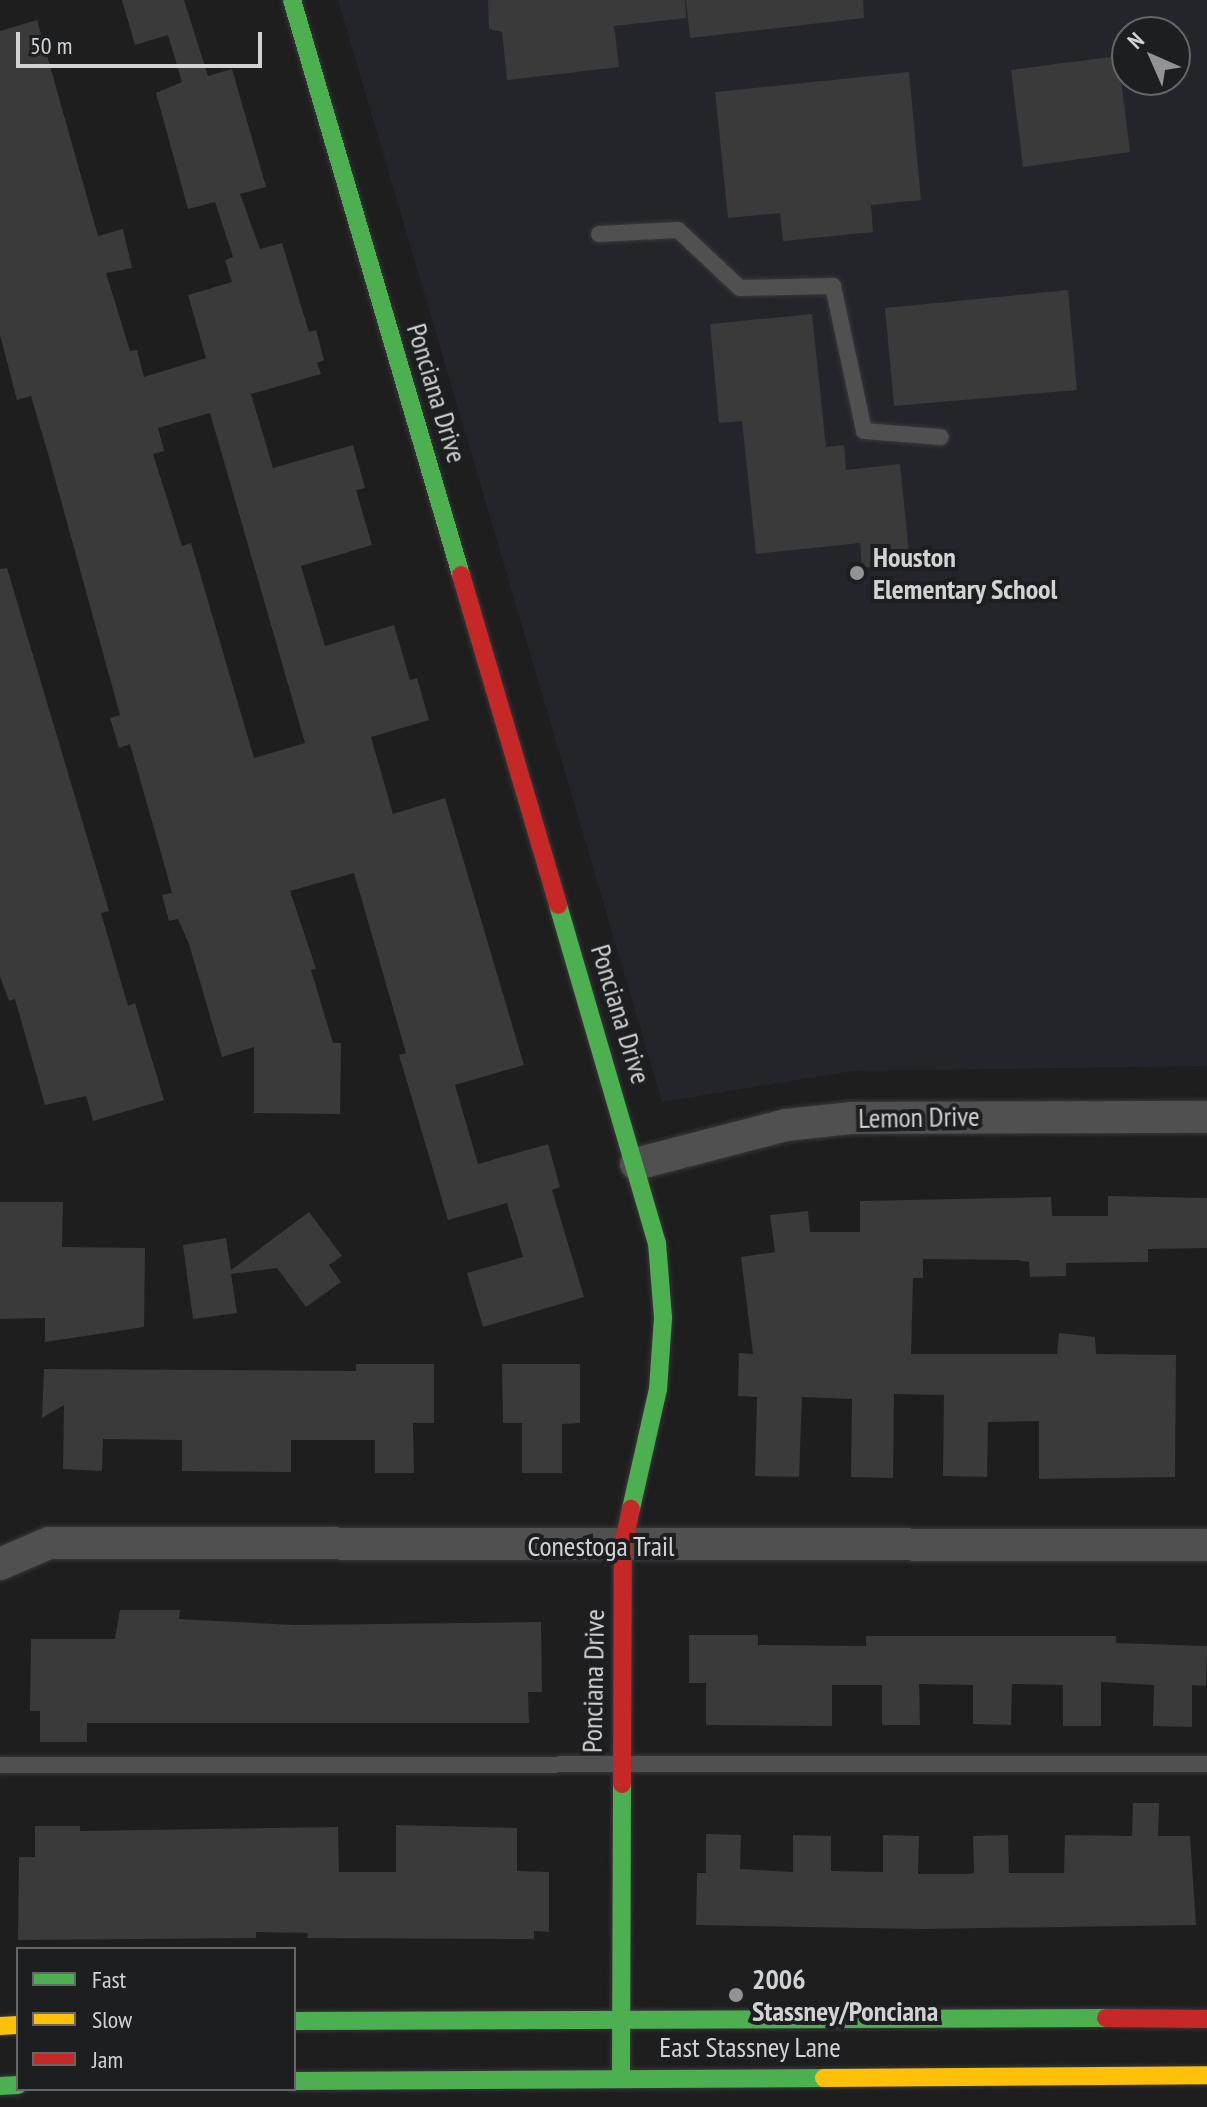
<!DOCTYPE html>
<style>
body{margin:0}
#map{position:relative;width:1207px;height:2107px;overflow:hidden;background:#1e1e1f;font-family:"PT Sans Narrow",sans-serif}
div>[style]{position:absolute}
.built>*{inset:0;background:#24242b}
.building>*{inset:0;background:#3a3a3b}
.roads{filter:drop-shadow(0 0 2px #38383a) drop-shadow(0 0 2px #38383a)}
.lane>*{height:16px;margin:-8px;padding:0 8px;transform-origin:8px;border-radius:8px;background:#505051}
.street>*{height:32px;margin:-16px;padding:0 16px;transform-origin:16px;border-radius:16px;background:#505051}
.fast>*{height:18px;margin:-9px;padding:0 9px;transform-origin:9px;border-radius:9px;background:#4caf50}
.slow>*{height:18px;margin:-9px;padding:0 9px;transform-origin:9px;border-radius:9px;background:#ffc107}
.jam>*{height:18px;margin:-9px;padding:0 9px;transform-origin:9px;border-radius:9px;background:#c62828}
.dots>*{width:22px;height:22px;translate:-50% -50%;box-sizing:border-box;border:4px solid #1d1e20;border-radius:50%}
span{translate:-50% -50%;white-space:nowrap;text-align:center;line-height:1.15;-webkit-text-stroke:8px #1d1e20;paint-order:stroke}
.street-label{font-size:28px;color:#d2d2d4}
.poi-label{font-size:28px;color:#d2d2d4;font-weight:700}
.left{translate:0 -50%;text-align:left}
.legend{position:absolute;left:16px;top:1947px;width:280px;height:144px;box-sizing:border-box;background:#1d1e20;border:2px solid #656668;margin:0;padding:10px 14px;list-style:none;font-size:24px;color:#d2d2d4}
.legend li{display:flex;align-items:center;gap:16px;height:40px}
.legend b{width:40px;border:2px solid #656668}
.north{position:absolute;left:1111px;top:16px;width:80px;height:80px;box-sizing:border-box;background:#1d1e20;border:2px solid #656668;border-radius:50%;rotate:315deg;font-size:22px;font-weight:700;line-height:32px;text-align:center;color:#d2d2d4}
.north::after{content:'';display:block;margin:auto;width:28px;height:36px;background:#939395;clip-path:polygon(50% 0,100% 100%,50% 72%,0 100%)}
.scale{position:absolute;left:16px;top:32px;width:246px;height:36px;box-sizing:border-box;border:4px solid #d2d2d4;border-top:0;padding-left:10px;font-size:24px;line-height:28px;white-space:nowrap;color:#d2d2d4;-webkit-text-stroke:6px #1d1e20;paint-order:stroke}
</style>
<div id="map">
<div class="built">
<i style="clip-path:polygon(evenodd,338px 0,1207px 0,1207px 1066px,852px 1071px,662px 1102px,338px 0,1127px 32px,1175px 32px,1175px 80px,1127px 80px,1127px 32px)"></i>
</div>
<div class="building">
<i style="clip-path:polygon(evenodd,122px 0,184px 0,208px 76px,232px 69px,266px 187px,240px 194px,260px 249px,282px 243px,309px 332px,316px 330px,324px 360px,317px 363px,321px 374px,251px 394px,273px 468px,353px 445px,365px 488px,356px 490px,372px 545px,301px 566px,325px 646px,394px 625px,410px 680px,417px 678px,429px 720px,371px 737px,393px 814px,445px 798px,524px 1065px,455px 1085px,478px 1164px,548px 1144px,560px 1187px,552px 1190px,584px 1297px,483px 1327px,467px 1273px,523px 1257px,507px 1203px,448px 1220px,399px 1055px,406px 1053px,354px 873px,290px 891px,316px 969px,311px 970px,333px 1043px,341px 1043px,340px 1114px,254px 1113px,254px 1047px,222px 1057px,189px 944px,178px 919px,169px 921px,162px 895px,172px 893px,163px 860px,130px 744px,119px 748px,110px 718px,120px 715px,49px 457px,31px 396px,17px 400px,0 335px,0 31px,37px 20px,98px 236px,123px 229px,132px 268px,106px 273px,130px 351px,137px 350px,144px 377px,206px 358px,188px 295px,232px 282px,225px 260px,233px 257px,215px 202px,188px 209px,156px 93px,182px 82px,168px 35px,135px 45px,122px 0,210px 413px,305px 743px,254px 758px,191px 543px,182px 546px,153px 454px,164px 451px,158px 428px,210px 413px)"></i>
<i style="clip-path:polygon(488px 0,685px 0,686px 18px,614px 26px,619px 67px,507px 80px,502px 32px,489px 29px)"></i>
<i style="clip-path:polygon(686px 0,863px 0,864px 18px,690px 38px)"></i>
<i style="clip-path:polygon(1118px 56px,1130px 152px,1023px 167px,1011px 70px)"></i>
<i style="clip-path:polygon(909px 72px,921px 200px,871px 205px,873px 232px,783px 241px,780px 213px,728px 218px,715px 92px)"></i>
<i style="clip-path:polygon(1068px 290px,1077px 390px,894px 406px,885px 308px)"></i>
<i style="clip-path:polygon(812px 314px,826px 447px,844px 445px,846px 470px,900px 464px,910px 563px,862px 568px,860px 543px,756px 554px,742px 421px,719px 423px,710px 324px)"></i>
<i style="clip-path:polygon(7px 568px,109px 911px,101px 913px,128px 1006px,135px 1003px,164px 1100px,93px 1121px,86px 1096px,45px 1105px,15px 999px,9px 1001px,0 976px,0 569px)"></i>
<i style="clip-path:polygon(1108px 1196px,1207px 1198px,1207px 1248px,1148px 1249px,1148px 1262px,1066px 1263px,1066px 1276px,1030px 1277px,1029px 1262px,1017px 1260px,923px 1259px,923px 1278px,913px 1278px,911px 1354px,1057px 1354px,1059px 1333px,1095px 1337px,1096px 1354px,1176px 1355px,1175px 1477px,1039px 1479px,1039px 1421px,988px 1422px,987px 1477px,943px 1476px,944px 1395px,894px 1394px,893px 1478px,851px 1477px,852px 1399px,802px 1397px,799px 1477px,755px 1476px,757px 1397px,738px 1396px,739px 1353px,753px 1354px,741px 1257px,775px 1252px,770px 1215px,808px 1211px,810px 1232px,860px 1232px,860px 1201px,1051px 1197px,1052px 1216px,1108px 1216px)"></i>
<i style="clip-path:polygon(0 1202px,63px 1202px,62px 1247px,145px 1248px,144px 1327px,45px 1342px,45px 1318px,0 1319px)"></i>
<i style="clip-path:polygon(309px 1212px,342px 1256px,329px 1265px,341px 1282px,306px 1307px,277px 1268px,231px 1274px,237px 1313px,193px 1319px,183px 1245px,226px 1238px,231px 1270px)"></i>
<i style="clip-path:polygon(356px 1364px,434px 1364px,434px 1423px,413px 1423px,414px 1473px,375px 1473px,375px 1440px,291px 1440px,291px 1472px,182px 1471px,182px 1440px,103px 1439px,102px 1471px,63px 1469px,64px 1405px,42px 1418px,44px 1369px,356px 1371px)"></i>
<i style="clip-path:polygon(502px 1364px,580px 1364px,580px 1423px,562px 1424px,562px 1473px,522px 1473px,522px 1423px,503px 1423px)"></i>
<i style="clip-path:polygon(120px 1610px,180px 1610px,179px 1619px,294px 1625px,541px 1622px,542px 1692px,528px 1692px,529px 1723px,87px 1723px,87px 1742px,40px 1742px,40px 1711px,30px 1711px,31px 1639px,115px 1639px)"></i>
<i style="clip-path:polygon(689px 1635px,758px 1635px,758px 1645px,866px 1646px,866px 1636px,1116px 1636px,1116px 1643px,1207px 1646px,1206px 1686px,1192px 1685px,1192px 1727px,1153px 1726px,1154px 1685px,1101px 1682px,1101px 1726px,1063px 1726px,1063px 1685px,1012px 1684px,1011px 1725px,973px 1724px,973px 1685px,919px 1684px,920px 1725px,882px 1725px,882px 1685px,832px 1685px,832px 1726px,706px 1725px,706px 1683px,689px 1683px)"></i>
<i style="clip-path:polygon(1133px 1803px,1159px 1803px,1158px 1836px,1190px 1836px,1196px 1925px,922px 1929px,696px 1925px,697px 1873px,706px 1873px,706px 1834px,741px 1835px,740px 1869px,793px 1872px,793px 1835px,831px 1836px,831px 1871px,883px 1872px,883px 1835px,919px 1836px,918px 1874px,969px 1874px,974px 1873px,973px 1836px,1008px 1835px,1009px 1873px,1064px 1873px,1065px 1835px,1132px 1836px)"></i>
<i style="clip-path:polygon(396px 1825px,517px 1828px,517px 1871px,549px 1872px,549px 1932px,534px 1931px,534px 1939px,307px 1938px,308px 1933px,256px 1932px,256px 1938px,18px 1940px,19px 1857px,35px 1857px,35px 1826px,80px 1826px,80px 1831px,338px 1827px,339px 1872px,396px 1872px)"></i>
</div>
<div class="roads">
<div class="lane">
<i style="left:599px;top:234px;width:79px;rotate:-2.9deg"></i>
<i style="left:678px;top:230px;width:85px;rotate:43.1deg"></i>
<i style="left:740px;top:288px;width:93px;rotate:-1.2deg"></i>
<i style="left:833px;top:286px;width:148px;rotate:77.9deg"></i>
<i style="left:864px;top:431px;width:77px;rotate:4.5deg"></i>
<i style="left:0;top:1765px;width:1207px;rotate:-0.05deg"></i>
</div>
<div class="street">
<i style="left:636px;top:1164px;width:155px;rotate:-14.6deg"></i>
<i style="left:786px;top:1125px;width:65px;rotate:-6.1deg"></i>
<i style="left:851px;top:1118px;width:356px;rotate:-0.2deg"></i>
<i style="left:0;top:1564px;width:53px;rotate:-23.2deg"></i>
<i style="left:49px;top:1543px;width:1158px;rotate:0.1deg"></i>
</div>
<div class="fast">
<i style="left:292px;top:0;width:599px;rotate:73.62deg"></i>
<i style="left:558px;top:905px;width:352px;rotate:73.7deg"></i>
<i style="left:657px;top:1243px;width:75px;rotate:85.4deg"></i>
<i style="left:663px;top:1318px;width:71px;rotate:94deg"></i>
<i style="left:658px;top:1389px;width:123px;rotate:102.7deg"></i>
<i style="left:294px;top:2021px;width:812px;rotate:-0.21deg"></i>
<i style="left:621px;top:2075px;width:291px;rotate:-89.8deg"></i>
<i style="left:294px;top:2081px;width:530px;rotate:-0.32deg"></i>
<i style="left:0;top:2086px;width:18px;rotate:-3deg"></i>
</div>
<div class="slow">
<i style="left:0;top:2026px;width:18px;rotate:-3deg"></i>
<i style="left:824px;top:2078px;width:383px;rotate:-0.4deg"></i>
</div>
<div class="jam">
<i style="left:461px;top:575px;width:344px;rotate:73.6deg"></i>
<i style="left:622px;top:1784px;width:238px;rotate:-89.8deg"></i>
<i style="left:623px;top:1546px;width:38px;rotate:-78deg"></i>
<i style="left:1106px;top:2018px;width:101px;rotate:0.6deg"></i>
</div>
</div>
<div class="dots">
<i style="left:857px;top:573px;background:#939395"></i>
<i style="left:736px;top:1995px;background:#939395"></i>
</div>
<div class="street-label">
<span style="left:437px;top:393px;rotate:73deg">Ponciana Drive</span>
<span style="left:621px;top:1014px;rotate:73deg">Ponciana Drive</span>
<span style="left:919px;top:1117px;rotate:-1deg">Lemon Drive</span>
<span style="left:601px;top:1546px">Conestoga Trail</span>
<span style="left:593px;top:1681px;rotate:-89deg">Ponciana Drive</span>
<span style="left:750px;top:2047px">East Stassney Lane</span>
</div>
<div class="poi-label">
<span class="left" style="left:873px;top:573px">Houston<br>Elementary School</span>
<span class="left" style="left:752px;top:1995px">2006<br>Stassney/Ponciana</span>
</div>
<ul class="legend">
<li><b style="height:10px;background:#4caf50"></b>Fast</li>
<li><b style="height:10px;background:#ffc107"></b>Slow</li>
<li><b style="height:10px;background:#c62828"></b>Jam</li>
</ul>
<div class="north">N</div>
<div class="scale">50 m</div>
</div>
